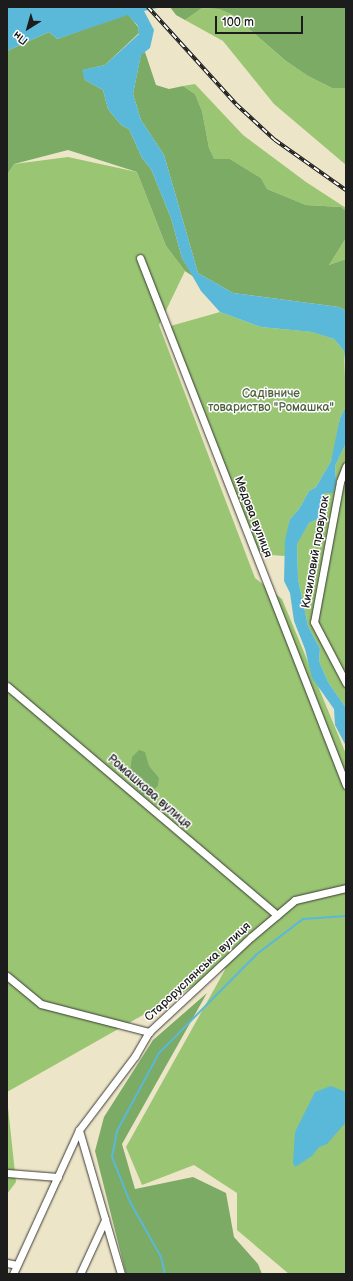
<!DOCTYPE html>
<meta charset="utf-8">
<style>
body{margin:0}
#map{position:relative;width:353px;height:1281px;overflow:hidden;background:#ede5c7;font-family:"Balsamiq Sans",sans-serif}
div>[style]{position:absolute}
.green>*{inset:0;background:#9ac673}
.forest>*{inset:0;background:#7bab65}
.water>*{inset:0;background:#5ab8d8}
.stream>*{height:2px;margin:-1px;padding:0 1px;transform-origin:1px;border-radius:1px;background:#5ab8d8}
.roads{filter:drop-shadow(0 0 1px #3b3a36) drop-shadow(0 0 1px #3b3a36)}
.street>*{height:7px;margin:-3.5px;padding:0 3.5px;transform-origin:3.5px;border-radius:3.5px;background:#fff}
.rail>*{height:3.5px;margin-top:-1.75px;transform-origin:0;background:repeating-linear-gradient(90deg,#fff 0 6px,#1c1c1c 0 12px);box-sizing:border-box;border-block:1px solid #1c1c1c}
span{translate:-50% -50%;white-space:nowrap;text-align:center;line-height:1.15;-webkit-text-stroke:3px #fff;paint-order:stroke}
.park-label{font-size:12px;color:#4e603f}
.street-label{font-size:12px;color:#1c1c1c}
.frame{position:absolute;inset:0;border:8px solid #1c1c1c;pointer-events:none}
.north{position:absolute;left:8px;top:8px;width:40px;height:40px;-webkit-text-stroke:3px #fff;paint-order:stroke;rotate:217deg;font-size:11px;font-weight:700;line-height:16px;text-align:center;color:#1c1c1c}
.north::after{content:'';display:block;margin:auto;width:14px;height:18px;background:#1c1c1c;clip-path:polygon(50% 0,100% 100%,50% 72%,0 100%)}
.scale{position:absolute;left:215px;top:16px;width:88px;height:18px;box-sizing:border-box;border:2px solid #1c1c1c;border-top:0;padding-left:5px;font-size:12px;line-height:14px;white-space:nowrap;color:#1c1c1c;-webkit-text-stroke:3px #fff;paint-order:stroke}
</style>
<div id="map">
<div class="green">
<i style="clip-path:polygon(202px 8px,219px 9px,233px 15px,286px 61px,308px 76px,332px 88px,346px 88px,346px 165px,274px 104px,223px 41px,185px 20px)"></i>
<i style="clip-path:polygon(195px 84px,243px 135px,306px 182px,346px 208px,346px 211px,341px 207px,306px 205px,267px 189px,261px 178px,230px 159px,214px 160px,209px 148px,202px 111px,195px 94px,183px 86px)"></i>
<i style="clip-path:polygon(68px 157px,137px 172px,166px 246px,185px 271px,159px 325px,255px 578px,282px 599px,346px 754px,346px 1274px,289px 1274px,237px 1230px,237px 1193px,194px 1165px,142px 1185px,126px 1147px,226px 968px,7px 1092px,7px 175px,14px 164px)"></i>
<i style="clip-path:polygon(346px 238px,346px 259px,329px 265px)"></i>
<i style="clip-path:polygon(220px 312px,261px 327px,313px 332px,334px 339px,344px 351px,346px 406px,340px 418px,336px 445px,331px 461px,316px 487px,309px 491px,299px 509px,290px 519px,285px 556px,256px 554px,167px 327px)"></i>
<i style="clip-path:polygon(346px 443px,346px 708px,328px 682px,319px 661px,320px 649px,308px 626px,298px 579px,297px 543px,309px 523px,320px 518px,324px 493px,336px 481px,335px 466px)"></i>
<i style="clip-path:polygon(7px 1098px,16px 1182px,7px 1194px)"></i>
</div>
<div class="forest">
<i style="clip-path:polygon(170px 7px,346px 7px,346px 88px,332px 88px,308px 76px,286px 61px,233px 15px,219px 9px,202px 8px,185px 20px,176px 15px)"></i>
<i style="clip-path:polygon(128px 14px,138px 27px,139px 33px,105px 65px,83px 70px,85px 80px,103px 90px,108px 109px,121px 125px,129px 129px,142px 158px,151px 169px,171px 218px,182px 258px,194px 277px,185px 271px,166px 246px,137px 172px,68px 150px,14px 164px,7px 175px,7px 51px,49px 32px,57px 39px)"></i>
<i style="clip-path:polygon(145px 52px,156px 85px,169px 89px,183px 86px,195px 94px,202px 111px,209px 148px,214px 159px,230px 159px,261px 178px,267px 189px,306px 205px,341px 207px,346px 211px,346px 238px,329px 265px,346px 259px,346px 311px,339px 307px,233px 293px,198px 273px,164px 155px,141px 120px,133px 94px,141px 54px)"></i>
<i style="clip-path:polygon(139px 750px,145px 752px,149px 766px,159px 778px,158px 785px,150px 796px,143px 795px,129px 781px,132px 757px)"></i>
<i style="clip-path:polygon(207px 993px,122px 1144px,135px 1189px,193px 1177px,226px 1193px,234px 1237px,258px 1264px,262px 1274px,126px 1274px,95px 1151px,104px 1117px,153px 1040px)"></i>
</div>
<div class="water">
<i style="clip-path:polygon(7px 7px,162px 7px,144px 11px,154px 30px,150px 48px,141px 55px,133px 94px,141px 120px,164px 155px,198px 273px,233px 293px,339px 307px,346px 311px,346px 372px,344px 351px,334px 339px,312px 332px,261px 327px,220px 312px,201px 291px,182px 258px,171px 218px,151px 169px,142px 158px,129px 129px,121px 125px,108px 109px,103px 90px,85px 80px,82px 70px,105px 65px,139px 34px,138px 26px,128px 15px,57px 39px,49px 32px,7px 51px)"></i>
<i style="clip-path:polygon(346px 406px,346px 443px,335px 466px,336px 481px,333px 493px,324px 493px,320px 518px,309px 523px,297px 544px,298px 579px,308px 626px,320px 649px,319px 661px,328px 682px,346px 708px,346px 746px,335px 725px,334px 709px,312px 678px,305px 649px,294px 621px,290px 593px,284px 581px,285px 540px,290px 519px,299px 509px,309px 491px,316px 487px,331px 461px,340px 418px)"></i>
<i style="clip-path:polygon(331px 1086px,346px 1092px,346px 1122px,327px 1144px,319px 1147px,312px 1156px,295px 1167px,293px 1163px,295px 1132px,315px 1092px)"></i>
</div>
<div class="stream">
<i style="left:165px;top:1274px;width:17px;rotate:-103deg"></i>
<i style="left:161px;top:1257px;width:63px;rotate:-119.4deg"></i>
<i style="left:130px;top:1202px;width:48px;rotate:-111.8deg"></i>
<i style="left:112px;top:1157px;width:26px;rotate:-79deg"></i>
<i style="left:117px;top:1131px;width:89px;rotate:-61.7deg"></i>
<i style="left:159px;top:1053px;width:139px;rotate:-45.3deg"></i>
<i style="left:257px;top:954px;width:58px;rotate:-37.3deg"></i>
<i style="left:303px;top:919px;width:43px;rotate:-4deg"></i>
</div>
<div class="roads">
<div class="street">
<i style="left:140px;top:258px;width:566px;rotate:68.65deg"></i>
<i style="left:346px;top:466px;width:17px;rotate:111deg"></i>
<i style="left:340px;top:482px;width:142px;rotate:100.5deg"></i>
<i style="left:314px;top:622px;width:69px;rotate:62.3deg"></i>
<i style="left:7px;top:686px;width:354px;rotate:40.3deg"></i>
<i style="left:7px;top:976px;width:44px;rotate:39.5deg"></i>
<i style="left:41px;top:1004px;width:112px;rotate:14.5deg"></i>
<i style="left:7px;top:1173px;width:51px;rotate:4.5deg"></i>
<i style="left:7px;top:1263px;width:10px;rotate:11deg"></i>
<i style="left:13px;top:1274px;width:158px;rotate:-65.4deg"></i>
<i style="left:80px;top:1274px;width:60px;rotate:-65.2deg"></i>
<i style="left:121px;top:1274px;width:150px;rotate:-106.3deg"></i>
<i style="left:79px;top:1130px;width:93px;rotate:-52.9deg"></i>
<i style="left:135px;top:1056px;width:28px;rotate:-60deg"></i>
<i style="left:149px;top:1032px;width:139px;rotate:-43deg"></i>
<i style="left:251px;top:937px;width:57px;rotate:-40.1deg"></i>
<i style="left:295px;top:900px;width:52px;rotate:-13.2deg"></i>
</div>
</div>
<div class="rail">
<i style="left:148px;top:7px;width:131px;rotate:47.8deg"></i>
<i style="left:236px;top:104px;width:53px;rotate:42.7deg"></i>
<i style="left:275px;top:140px;width:87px;rotate:35.2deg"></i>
</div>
<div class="park-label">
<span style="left:271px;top:401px">Садівниче<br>товариство "Ромашка"</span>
</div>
<div class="street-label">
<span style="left:253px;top:517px;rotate:69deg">Медова вулиця</span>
<span style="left:316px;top:552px;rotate:-80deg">Кизиловий провулок</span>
<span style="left:149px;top:792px;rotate:41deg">Ромашкова вулиця</span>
<span style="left:198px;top:972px;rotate:-43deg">Староруслянська вулиця</span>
</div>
<div class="frame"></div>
<div class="north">Пн</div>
<div class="scale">100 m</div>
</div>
